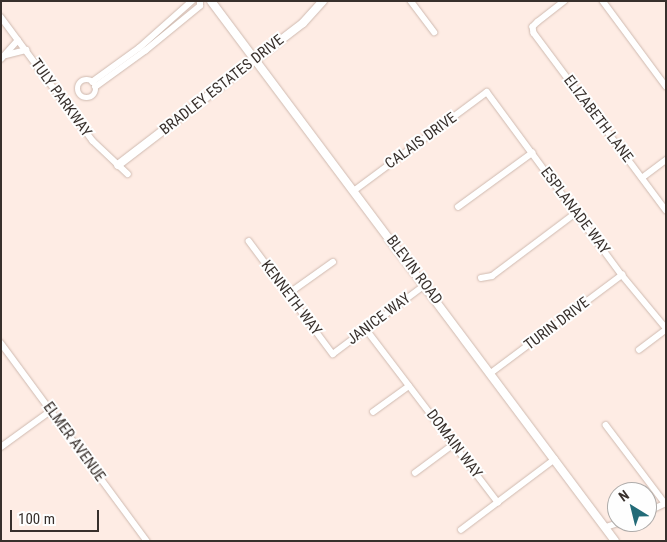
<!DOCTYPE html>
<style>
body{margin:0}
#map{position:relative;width:667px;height:542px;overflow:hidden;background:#feece4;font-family:"Roboto Condensed",sans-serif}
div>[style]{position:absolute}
.roads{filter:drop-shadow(0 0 1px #cfbab0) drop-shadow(0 0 1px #cfbab0)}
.street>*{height:5.5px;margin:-2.75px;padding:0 2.75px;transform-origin:2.75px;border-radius:2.75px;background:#fff}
.street>.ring{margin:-2.75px;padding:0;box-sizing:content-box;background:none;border:5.5px solid #fff;border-radius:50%}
.secondary>*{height:8px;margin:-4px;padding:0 4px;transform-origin:4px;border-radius:4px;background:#fff}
span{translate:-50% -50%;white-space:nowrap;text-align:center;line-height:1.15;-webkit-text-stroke:4px #fefefe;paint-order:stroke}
.street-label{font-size:15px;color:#38302c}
.frame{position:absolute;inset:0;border:2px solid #38302c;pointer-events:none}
.north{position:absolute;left:607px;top:482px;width:50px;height:50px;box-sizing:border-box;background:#fefefe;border:1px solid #afacaa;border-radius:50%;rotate:324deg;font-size:14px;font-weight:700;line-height:20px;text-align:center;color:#38302c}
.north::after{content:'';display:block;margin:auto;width:18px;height:22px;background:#236b78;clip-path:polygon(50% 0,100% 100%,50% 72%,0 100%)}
.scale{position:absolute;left:10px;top:510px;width:89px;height:22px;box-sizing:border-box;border:2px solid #38302c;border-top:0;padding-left:6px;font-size:15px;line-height:18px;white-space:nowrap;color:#38302c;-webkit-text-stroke:4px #fefefe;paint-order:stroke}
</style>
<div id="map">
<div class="roads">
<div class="street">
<i style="left:411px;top:1px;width:39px;rotate:53deg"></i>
<i style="left:565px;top:1px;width:34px;rotate:142deg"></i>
<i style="left:538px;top:22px;width:7px;rotate:135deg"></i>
<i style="left:533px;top:27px;width:6px;rotate:81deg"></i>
<i style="left:534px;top:33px;width:221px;rotate:53.3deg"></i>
<i style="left:603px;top:1px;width:106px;rotate:53.5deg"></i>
<i style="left:1px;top:17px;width:154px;rotate:53.4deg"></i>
<i style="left:93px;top:141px;width:48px;rotate:43.3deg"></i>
<i style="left:6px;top:55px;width:21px;rotate:-14deg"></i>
<i style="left:1px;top:59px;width:25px;rotate:-48deg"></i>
<i class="ring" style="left:78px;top:80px;width:12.5px;height:12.5px"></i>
<i style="left:92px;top:82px;width:58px;rotate:-35.9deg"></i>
<i style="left:139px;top:48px;width:71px;rotate:-41.6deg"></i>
<i style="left:95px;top:87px;width:62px;rotate:-35.8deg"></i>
<i style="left:145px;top:51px;width:71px;rotate:-39.3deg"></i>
<i style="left:200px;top:6px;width:5px;rotate:-90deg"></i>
<i style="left:642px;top:178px;width:30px;rotate:-37deg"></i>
<i style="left:355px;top:190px;width:164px;rotate:-36.6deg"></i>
<i style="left:487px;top:92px;width:227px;rotate:53.6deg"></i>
<i style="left:622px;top:275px;width:69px;rotate:50.3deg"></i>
<i style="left:458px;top:207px;width:92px;rotate:-36.1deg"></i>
<i style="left:249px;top:241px;width:141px;rotate:53.4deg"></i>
<i style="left:333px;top:354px;width:115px;rotate:-36.9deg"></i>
<i style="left:481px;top:278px;width:11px;rotate:-10deg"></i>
<i style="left:492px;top:276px;width:105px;rotate:-36.9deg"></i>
<i style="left:288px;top:294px;width:55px;rotate:-35.4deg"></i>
<i style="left:366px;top:329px;width:218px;rotate:52.7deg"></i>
<i style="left:498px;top:502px;width:71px;rotate:-37deg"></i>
<i style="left:1px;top:343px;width:246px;rotate:53.6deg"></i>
<i style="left:639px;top:350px;width:34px;rotate:-37deg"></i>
<i style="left:491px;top:373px;width:164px;rotate:-36.8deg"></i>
<i style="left:373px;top:412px;width:44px;rotate:-35.8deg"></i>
<i style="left:606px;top:425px;width:98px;rotate:52.9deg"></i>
<i style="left:1px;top:447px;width:63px;rotate:-36deg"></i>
<i style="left:415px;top:473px;width:49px;rotate:-36.6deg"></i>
<i style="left:647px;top:512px;width:21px;rotate:-25deg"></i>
<i style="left:606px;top:527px;width:16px;rotate:-18deg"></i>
<i style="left:461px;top:530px;width:46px;rotate:-37.1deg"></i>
</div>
<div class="secondary">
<i style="left:211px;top:1px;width:674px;rotate:53.2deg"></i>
<i style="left:118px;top:165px;width:233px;rotate:-37.5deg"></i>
<i style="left:303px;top:23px;width:30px;rotate:-48deg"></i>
</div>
</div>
<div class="street-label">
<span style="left:222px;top:85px;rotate:-38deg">BRADLEY ESTATES DRIVE</span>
<span style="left:61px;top:98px;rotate:54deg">TULY PARKWAY</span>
<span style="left:598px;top:119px;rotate:53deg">ELIZABETH LANE</span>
<span style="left:421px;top:141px;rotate:-36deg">CALAIS DRIVE</span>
<span style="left:575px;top:211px;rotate:53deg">ESPLANADE WAY</span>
<span style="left:414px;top:270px;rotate:53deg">BLEVIN ROAD</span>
<span style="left:291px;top:298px;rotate:53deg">KENNETH WAY</span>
<span style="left:379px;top:319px;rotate:-37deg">JANICE WAY</span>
<span style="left:557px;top:324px;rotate:-37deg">TURIN DRIVE</span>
<span style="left:74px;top:442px;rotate:54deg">ELMER AVENUE</span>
<span style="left:454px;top:444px;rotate:53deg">DOMAIN WAY</span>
</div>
<div class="frame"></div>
<div class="north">N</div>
<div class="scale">100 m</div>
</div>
